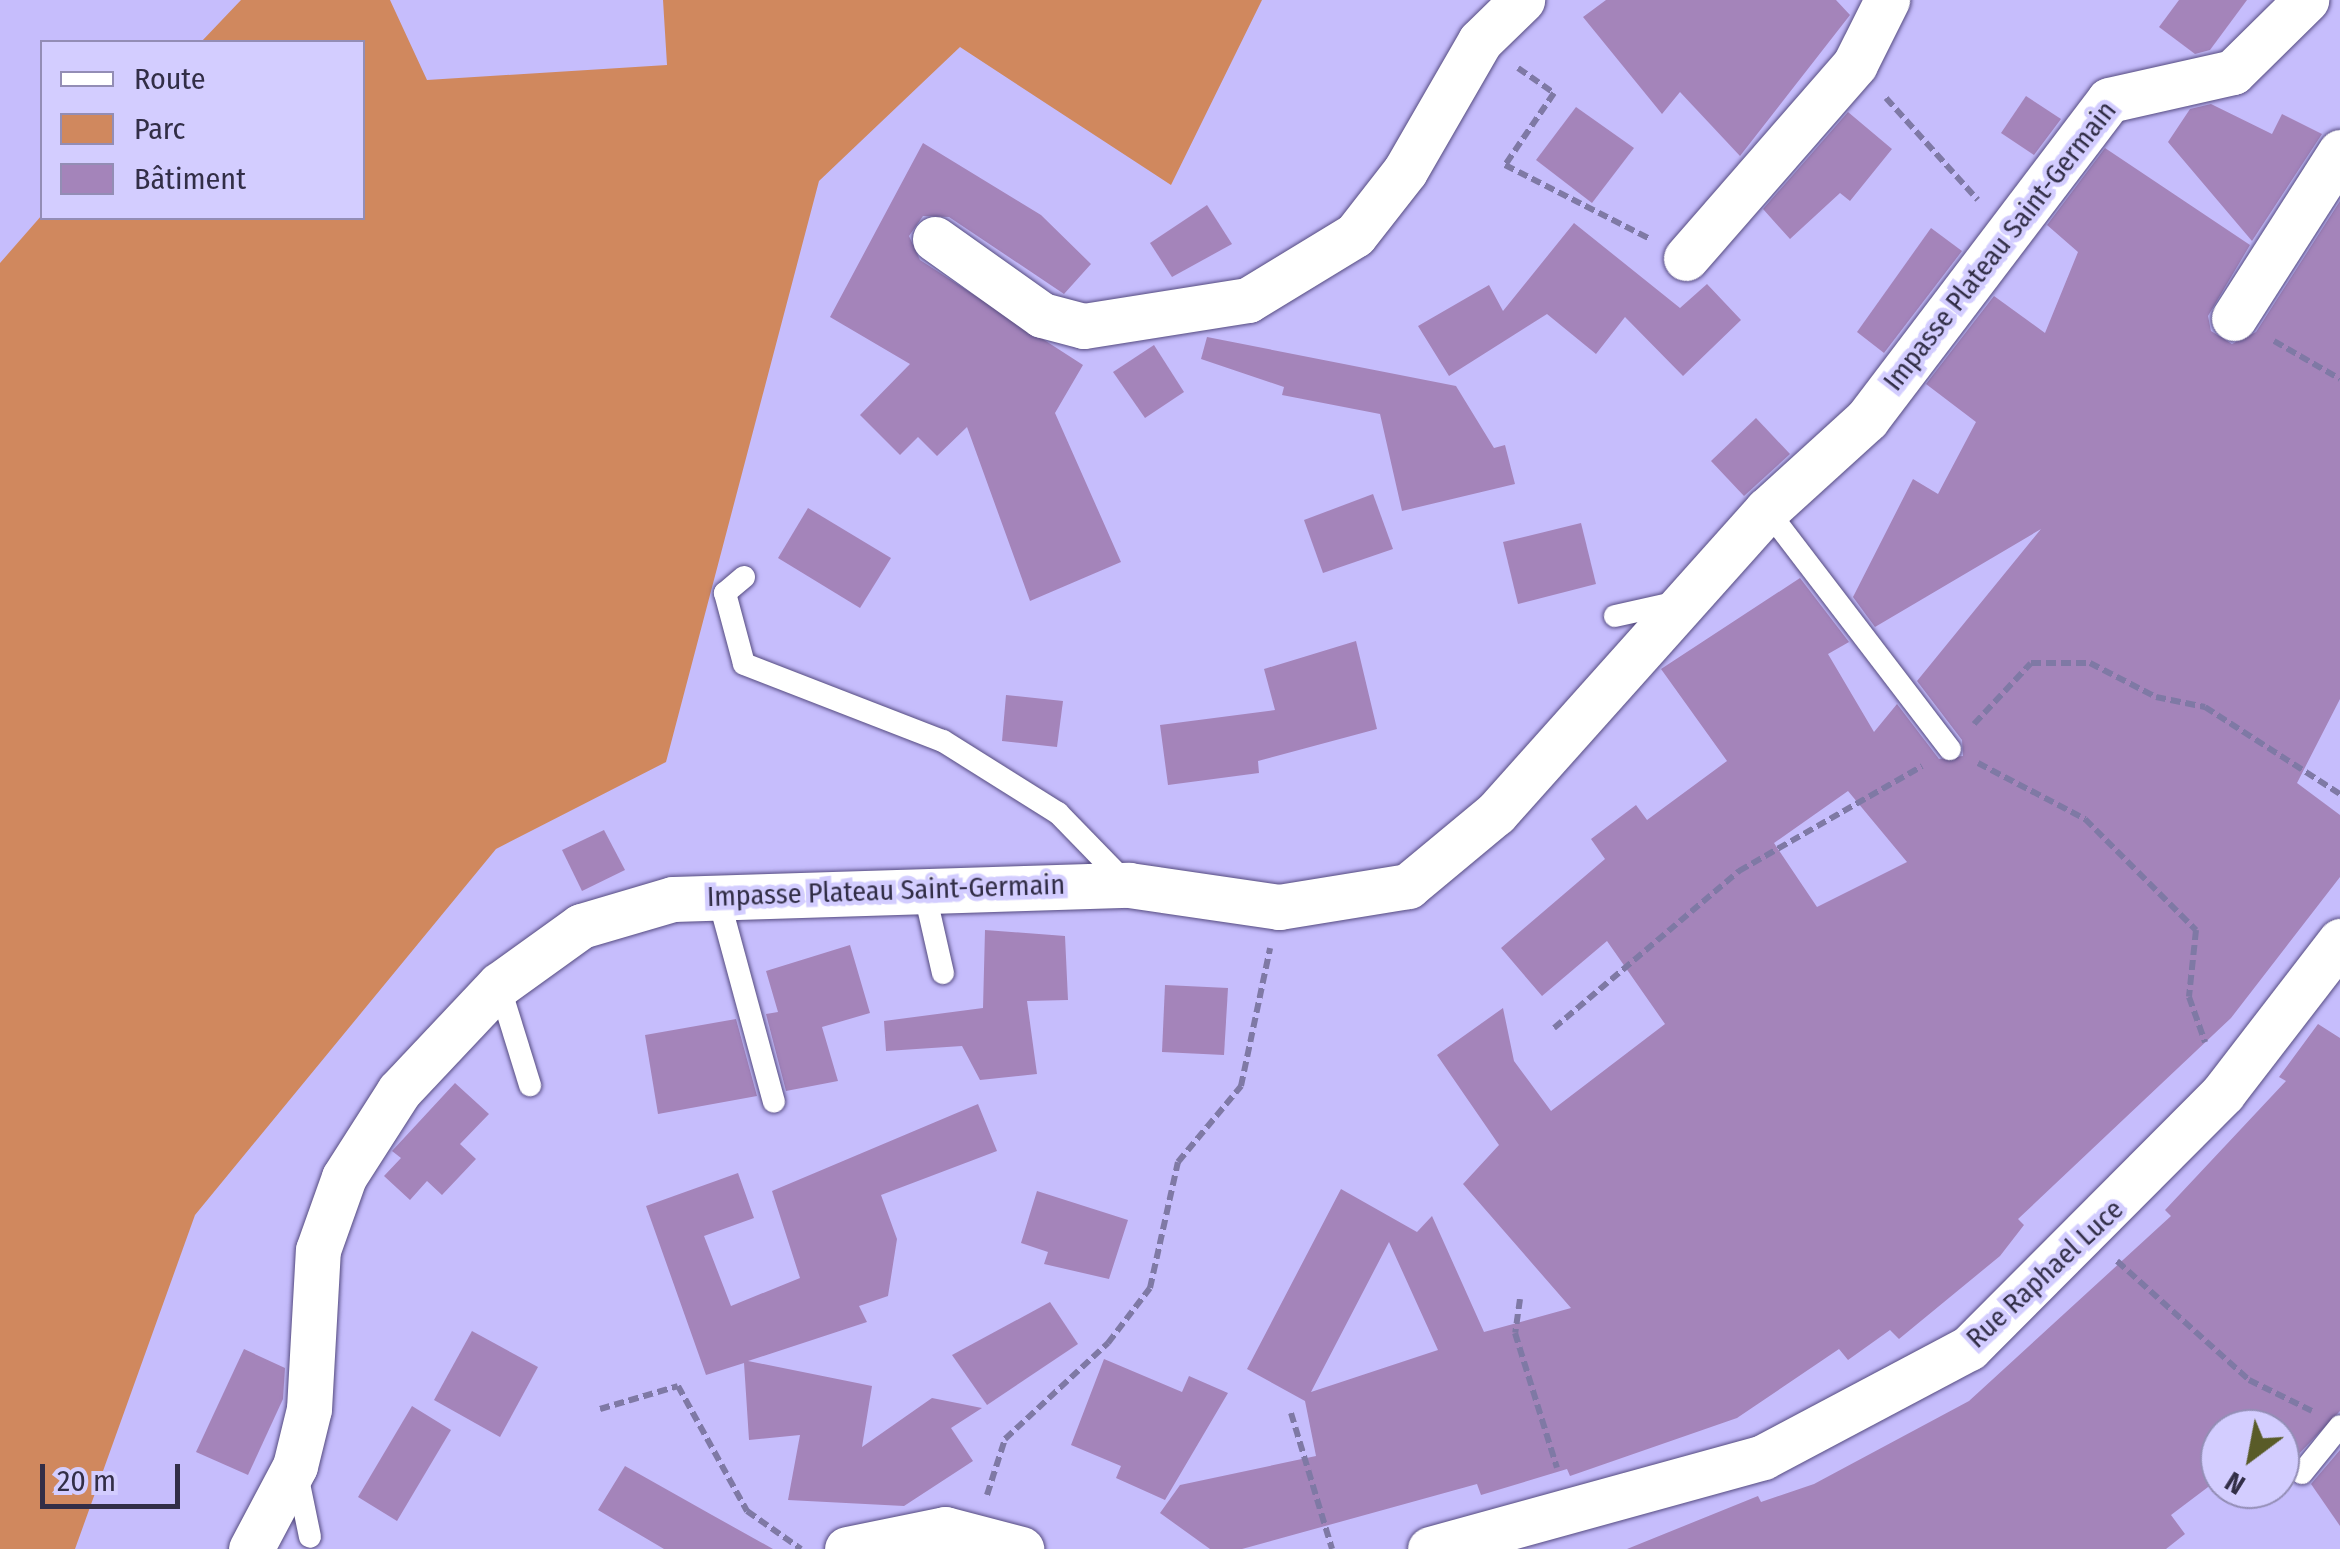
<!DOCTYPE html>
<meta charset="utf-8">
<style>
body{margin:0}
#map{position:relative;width:2340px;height:1549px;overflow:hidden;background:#c6bdfc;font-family:"Fira Sans Condensed",sans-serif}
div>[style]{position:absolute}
.green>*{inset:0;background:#d0885e}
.building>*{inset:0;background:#a484ba}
.path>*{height:6px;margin-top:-3px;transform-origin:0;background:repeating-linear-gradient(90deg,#7f79a5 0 10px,transparent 0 15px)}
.roads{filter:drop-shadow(0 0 2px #554b80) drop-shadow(0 0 2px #554b80)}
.service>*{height:22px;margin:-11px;padding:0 11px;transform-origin:11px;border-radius:11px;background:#fff}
.minor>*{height:45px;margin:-22.5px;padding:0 22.5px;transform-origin:22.5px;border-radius:22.5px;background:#fff}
span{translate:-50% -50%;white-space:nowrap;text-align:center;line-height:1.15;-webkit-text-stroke:9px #d3cdff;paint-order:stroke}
.street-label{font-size:28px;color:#322e47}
.legend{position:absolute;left:40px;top:40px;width:325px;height:180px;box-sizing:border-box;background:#d3cdff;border:2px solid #938db5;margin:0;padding:12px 18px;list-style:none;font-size:30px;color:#322e47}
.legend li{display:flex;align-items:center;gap:20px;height:50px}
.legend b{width:50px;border:2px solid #938db5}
.north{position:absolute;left:2200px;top:1409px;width:100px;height:100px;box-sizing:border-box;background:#d3cdff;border:2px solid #938db5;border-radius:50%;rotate:212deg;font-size:28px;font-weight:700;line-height:40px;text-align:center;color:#322e47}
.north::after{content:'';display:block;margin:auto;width:35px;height:45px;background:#595b28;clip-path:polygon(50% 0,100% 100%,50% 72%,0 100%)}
.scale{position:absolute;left:40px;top:1464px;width:140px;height:45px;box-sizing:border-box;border:5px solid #322e47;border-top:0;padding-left:12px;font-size:30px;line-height:35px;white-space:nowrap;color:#322e47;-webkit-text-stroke:8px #d3cdff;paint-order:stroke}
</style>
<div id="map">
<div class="green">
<i style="clip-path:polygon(241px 0,390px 0,427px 80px,667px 65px,663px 0,1262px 0,1171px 185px,960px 47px,819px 181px,666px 762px,496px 849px,195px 1215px,75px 1549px,0 1549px,0 263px,42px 215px,362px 218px,362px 42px,201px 42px)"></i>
</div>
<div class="building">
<i style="clip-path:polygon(1606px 0,1836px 0,1850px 15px,1740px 156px,1680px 92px,1662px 114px,1583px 17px)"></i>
<i style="clip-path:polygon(2179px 0,2247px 0,2210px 50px,2195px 54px,2159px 27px)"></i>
<i style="clip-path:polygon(2026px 96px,2061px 119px,2034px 155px,2001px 133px)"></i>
<i style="clip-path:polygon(2211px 104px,2272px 134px,2282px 114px,2322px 134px,2252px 241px,2168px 142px,2190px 109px)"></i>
<i style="clip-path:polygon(1576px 107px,1634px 148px,1592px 203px,1536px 160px)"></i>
<i style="clip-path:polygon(1848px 112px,1892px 149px,1850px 201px,1840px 193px,1790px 239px,1763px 209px)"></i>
<i style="clip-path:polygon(923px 143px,1041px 215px,1091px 264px,1064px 294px,949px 217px,923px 216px,909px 236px,920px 260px,1083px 365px,1055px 413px,1121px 562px,1030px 601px,967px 427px,937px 456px,918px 437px,900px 455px,860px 415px,910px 364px,830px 317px)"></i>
<i style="clip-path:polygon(evenodd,2105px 148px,2250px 245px,2208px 316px,2211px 331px,2232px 344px,2256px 332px,2340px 201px,2340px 699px,2297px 783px,2340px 815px,2340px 877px,2231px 1018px,2018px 1219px,2024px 1225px,2000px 1256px,1899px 1339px,1890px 1330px,1848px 1360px,1839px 1349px,1737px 1418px,1570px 1476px,1567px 1469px,1481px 1495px,1477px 1484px,1242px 1549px,1210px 1549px,1160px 1513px,1180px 1485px,1316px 1456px,1305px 1401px,1247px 1369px,1341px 1189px,1417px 1232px,1432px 1216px,1484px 1332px,1571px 1308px,1463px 1184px,1499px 1145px,1437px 1055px,1503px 1008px,1514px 1061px,1551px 1111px,1665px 1024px,1607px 941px,1542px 996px,1501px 948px,1605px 859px,1591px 839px,1636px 805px,1647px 820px,1727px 761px,1661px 669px,1800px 578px,1849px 642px,1828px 654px,1874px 732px,1897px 704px,1939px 759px,1963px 756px,1962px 740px,1917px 681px,2041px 529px,1875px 627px,1853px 597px,1913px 479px,1938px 494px,1976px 422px,1926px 384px,1994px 296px,2045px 333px,2078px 252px,2047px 225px,2105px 148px,1848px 791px,1907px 862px,1817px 907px,1774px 843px,1848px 791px,2105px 148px,1389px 1242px,1438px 1350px,1311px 1392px,1389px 1242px)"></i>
<i style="clip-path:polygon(1207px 205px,1232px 244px,1172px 277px,1150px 243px)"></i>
<i style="clip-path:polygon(1574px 223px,1680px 308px,1707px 284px,1741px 320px,1683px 376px,1625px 317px,1596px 354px,1547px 314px,1449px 376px,1418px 326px,1489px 285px,1503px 311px)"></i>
<i style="clip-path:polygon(1931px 228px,1962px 251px,1884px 353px,1857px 332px)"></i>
<i style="clip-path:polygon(1207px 337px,1456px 386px,1494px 448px,1505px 445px,1515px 484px,1402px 511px,1380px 414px,1282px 395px,1284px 387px,1201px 359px)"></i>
<i style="clip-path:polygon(1154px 345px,1184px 392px,1145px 418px,1113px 372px)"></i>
<i style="clip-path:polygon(1756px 418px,1790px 454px,1744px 496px,1711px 461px)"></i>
<i style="clip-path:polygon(1373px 494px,1393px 549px,1323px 573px,1304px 520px)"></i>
<i style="clip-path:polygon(808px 508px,891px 558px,860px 608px,778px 558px)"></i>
<i style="clip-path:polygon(1581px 523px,1596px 584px,1518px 604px,1503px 542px)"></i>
<i style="clip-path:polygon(1356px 641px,1377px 729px,1258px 761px,1259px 773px,1168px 785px,1160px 725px,1275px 710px,1264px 669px)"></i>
<i style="clip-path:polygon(1006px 695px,1063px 701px,1057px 747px,1002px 741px)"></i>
<i style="clip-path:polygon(604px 830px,625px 870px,582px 891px,562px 850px)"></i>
<i style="clip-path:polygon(985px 930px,1065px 936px,1068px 1000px,1027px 1001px,1037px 1074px,980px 1080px,962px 1046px,886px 1051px,884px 1021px,983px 1008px)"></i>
<i style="clip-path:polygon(850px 945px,870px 1013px,822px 1027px,838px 1081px,786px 1091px,766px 1014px,778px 1012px,766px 971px)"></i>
<i style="clip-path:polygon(1165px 985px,1228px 988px,1224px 1055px,1162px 1052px)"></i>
<i style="clip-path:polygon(736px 1019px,757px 1096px,658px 1114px,645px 1035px)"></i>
<i style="clip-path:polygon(2318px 1024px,2340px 1038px,2340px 1411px,2294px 1459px,2280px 1429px,2220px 1429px,2220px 1478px,2171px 1515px,2185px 1534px,2166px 1549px,1627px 1549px,1758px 1496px,1761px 1502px,1814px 1484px,1969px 1401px,2171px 1216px,2165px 1210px,2286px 1081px,2279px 1077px)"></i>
<i style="clip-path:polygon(455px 1083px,489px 1114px,460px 1144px,476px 1159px,442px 1195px,427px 1181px,410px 1200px,384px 1176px,401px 1158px,392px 1151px)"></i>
<i style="clip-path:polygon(978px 1104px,997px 1151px,881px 1195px,897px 1239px,888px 1296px,859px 1306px,867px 1322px,748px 1361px,872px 1386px,862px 1447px,932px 1398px,982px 1408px,951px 1428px,973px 1461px,904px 1506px,788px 1500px,800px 1435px,749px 1440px,744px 1363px,706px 1375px,646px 1206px,738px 1173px,754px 1218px,704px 1236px,731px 1306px,800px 1278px,772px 1191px)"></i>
<i style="clip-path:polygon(1037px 1191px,1128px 1220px,1109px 1279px,1044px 1264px,1048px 1252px,1021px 1243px)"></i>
<i style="clip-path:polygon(1050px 1302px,1078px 1344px,987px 1405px,952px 1355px)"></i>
<i style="clip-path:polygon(472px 1331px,538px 1367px,500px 1437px,434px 1400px)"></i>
<i style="clip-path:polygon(244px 1349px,285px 1368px,283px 1399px,248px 1475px,196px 1452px)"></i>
<i style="clip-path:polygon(1104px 1359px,1182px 1392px,1189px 1376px,1228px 1393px,1165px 1500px,1116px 1478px,1121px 1466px,1071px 1445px)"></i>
<i style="clip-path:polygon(412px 1406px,451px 1430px,397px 1521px,358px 1497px)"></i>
<i style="clip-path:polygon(2340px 1450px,2340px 1526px,2311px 1484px)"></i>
<i style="clip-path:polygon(625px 1466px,712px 1515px,773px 1549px,664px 1549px,598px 1510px)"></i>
</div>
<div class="path">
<i style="left:1518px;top:68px;width:44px;rotate:34.8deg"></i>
<i style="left:1554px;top:93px;width:87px;rotate:124.2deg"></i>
<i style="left:1505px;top:165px;width:161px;rotate:27deg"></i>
<i style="left:1886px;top:98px;width:137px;rotate:48deg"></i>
<i style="left:2274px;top:341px;width:76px;rotate:29.9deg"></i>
<i style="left:1974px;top:724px;width:83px;rotate:-46.9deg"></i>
<i style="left:2031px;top:663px;width:59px"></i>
<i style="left:2090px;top:663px;width:74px;rotate:27.3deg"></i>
<i style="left:2156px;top:697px;width:50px;rotate:11.5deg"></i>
<i style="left:2205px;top:707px;width:161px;rotate:32.8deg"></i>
<i style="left:1978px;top:763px;width:121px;rotate:27.6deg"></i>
<i style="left:2085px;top:819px;width:157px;rotate:45deg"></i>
<i style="left:2196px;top:930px;width:67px;rotate:96deg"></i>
<i style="left:2189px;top:997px;width:48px;rotate:70.4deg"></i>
<i style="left:1554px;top:1028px;width:243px;rotate:-40.3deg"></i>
<i style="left:1739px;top:871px;width:211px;rotate:-29.8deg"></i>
<i style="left:2117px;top:1261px;width:178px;rotate:42deg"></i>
<i style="left:2249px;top:1380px;width:70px;rotate:26.2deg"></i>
<i style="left:1520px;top:1299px;width:34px;rotate:98deg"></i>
<i style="left:1515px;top:1333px;width:141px;rotate:72.7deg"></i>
<i style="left:600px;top:1409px;width:81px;rotate:-16.4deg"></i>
<i style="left:678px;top:1386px;width:143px;rotate:61.1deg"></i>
<i style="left:747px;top:1511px;width:66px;rotate:35.1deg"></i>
<i style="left:1291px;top:1413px;width:142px;rotate:73.2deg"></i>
<i style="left:987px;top:1495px;width:59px;rotate:-72.2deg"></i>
<i style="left:1005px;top:1439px;width:141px;rotate:-43deg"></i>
<i style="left:1108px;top:1343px;width:69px;rotate:-52.6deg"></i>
<i style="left:1150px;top:1288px;width:129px;rotate:-77.5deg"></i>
<i style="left:1178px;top:1162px;width:99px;rotate:-50.3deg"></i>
<i style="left:1241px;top:1086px;width:141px;rotate:-78.1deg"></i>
</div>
<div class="roads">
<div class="service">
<i style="left:1767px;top:510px;width:301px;rotate:52.6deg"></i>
<i style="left:744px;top:577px;width:25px;rotate:140deg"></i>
<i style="left:725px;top:593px;width:73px;rotate:75deg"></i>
<i style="left:744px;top:664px;width:213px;rotate:21.2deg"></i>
<i style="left:943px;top:741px;width:136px;rotate:32.1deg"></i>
<i style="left:1058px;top:813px;width:98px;rotate:45.8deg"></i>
<i style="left:1615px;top:616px;width:65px;rotate:-12.5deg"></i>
<i style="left:925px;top:894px;width:81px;rotate:77.2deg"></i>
<i style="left:718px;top:896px;width:213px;rotate:74.8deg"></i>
<i style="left:499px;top:985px;width:105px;rotate:72.8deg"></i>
<i style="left:2302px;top:1473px;width:60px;rotate:-51deg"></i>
<i style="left:297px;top:1474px;width:64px;rotate:78.3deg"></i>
</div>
<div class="minor">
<i style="left:935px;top:239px;width:131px;rotate:35.4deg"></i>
<i style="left:1042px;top:315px;width:43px;rotate:14.7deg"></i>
<i style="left:1084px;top:326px;width:166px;rotate:-9deg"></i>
<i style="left:1248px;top:300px;width:125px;rotate:-31.3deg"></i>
<i style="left:1355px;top:235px;width:81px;rotate:-52deg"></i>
<i style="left:1405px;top:171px;width:150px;rotate:-60deg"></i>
<i style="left:1480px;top:41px;width:59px;rotate:-44.3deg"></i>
<i style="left:1686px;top:258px;width:257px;rotate:-48.9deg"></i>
<i style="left:1855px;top:64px;width:72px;rotate:-63.4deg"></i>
<i style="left:2234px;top:318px;width:197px;rotate:-57.4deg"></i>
<i style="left:251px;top:1549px;width:94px;rotate:-62.1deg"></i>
<i style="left:295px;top:1466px;width:59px;rotate:-76.2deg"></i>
<i style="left:309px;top:1409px;width:159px;rotate:-86.8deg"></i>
<i style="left:318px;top:1250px;width:77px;rotate:-70.4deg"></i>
<i style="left:344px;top:1177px;width:102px;rotate:-57.4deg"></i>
<i style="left:399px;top:1091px;width:146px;rotate:-46.7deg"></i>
<i style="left:499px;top:985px;width:101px;rotate:-35.7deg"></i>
<i style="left:581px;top:926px;width:96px;rotate:-16.4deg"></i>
<i style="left:673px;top:899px;width:456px;rotate:-1.8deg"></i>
<i style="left:1129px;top:885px;width:152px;rotate:8.3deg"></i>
<i style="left:1279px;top:907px;width:131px;rotate:-9.2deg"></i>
<i style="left:1408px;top:886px;width:114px;rotate:-39.7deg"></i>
<i style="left:1496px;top:813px;width:407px;rotate:-48.2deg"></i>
<i style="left:1767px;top:510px;width:135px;rotate:-42.3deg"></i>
<i style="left:1867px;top:419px;width:400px;rotate:-52.8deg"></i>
<i style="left:2109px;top:100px;width:127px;rotate:-12.7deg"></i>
<i style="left:2233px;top:72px;width:103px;rotate:-44.6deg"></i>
<i style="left:847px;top:1549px;width:100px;rotate:-11.5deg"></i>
<i style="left:945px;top:1529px;width:79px;rotate:14.7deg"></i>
<i style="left:1430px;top:1549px;width:345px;rotate:-15.4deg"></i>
<i style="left:1763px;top:1457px;width:233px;rotate:-27.9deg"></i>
<i style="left:1969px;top:1348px;width:360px;rotate:-45.1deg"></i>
<i style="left:2223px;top:1093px;width:192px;rotate:-52.4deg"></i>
</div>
</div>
<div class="street-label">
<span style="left:2000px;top:246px;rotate:-52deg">Impasse Plateau Saint-Germain</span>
<span style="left:886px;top:891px;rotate:-2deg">Impasse Plateau Saint-Germain</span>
<span style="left:2045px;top:1274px;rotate:-43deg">Rue Raphael Luce</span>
</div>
<ul class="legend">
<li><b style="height:12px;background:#fff"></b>Route</li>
<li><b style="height:28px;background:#d0885e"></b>Parc</li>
<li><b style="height:28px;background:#a484ba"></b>Bâtiment</li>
</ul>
<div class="north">N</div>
<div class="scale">20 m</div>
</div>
